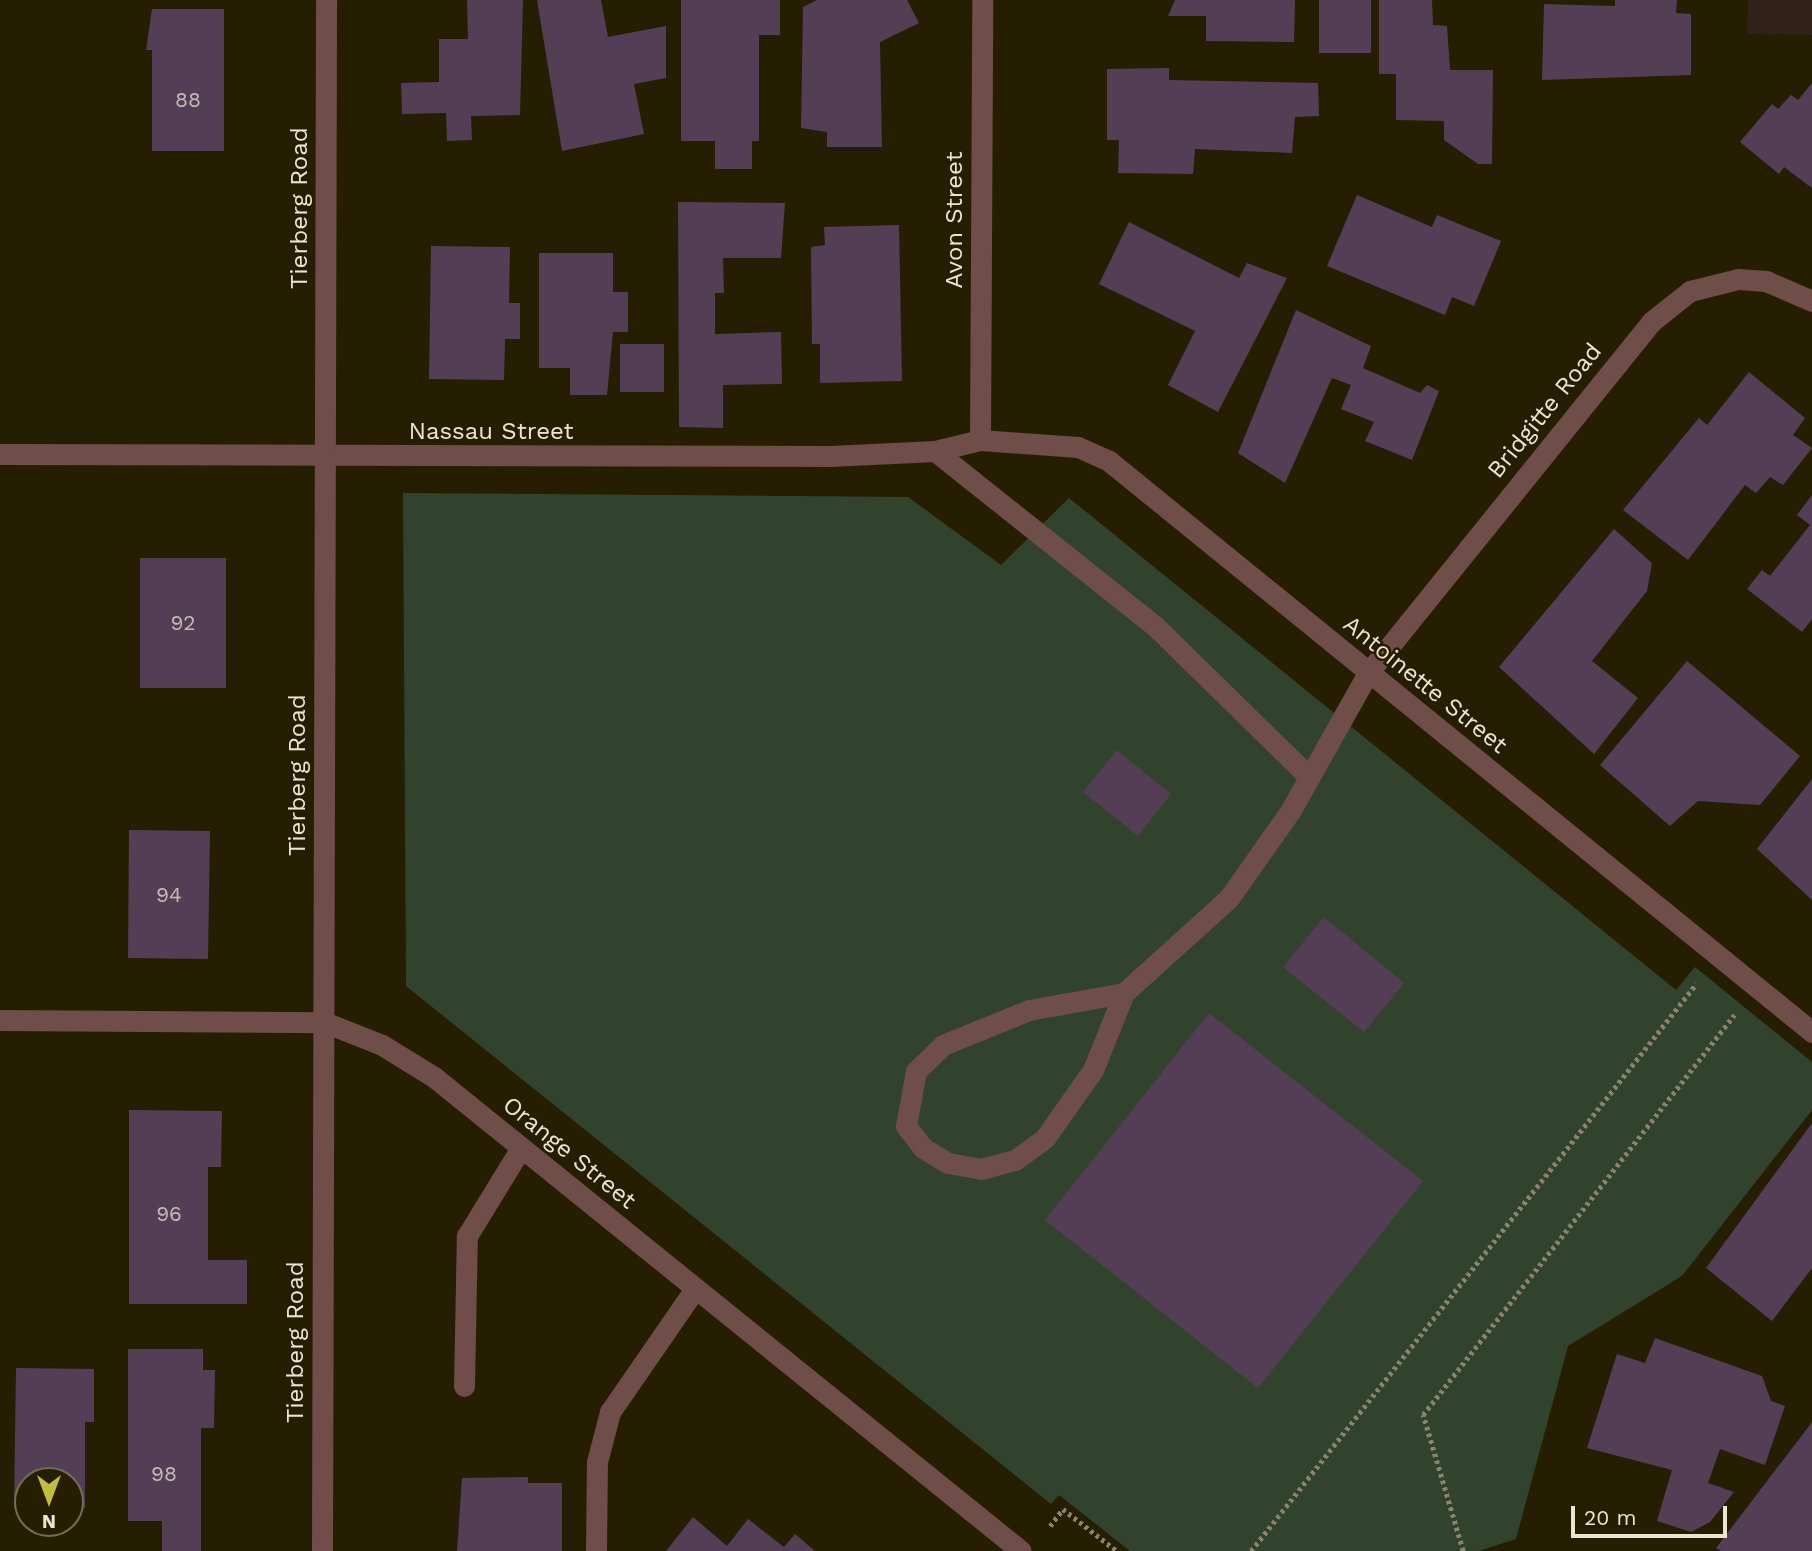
<!DOCTYPE html>
<style>
body{margin:0}
#map{position:relative;width:1812px;height:1551px;overflow:hidden;background:#261e01;font-family:"Work Sans",sans-serif}
div>[style]{position:absolute}
.education>*{inset:0;background:#322119}
.green>*{inset:0;background:#31432d}
.building>*{inset:0;background:#543e56}
.path>*{height:4.5px;margin-top:-2.25px;transform-origin:0;background:repeating-linear-gradient(90deg,#8a846c 0 3.5px,transparent 0 7px)}
.minor>*{height:21px;margin:-10.5px;padding:0 10.5px;transform-origin:10.5px;border-radius:10.5px;background:#6f4d48}
span{translate:-50% -50%;white-space:nowrap;text-align:center;line-height:1.15;-webkit-text-stroke:5px #261e01;paint-order:stroke}
.number-label{font-size:21px;color:#c4bbb4}
.number-label span{-webkit-text-stroke-width:0}
.street-label{font-size:24px;color:#eae5d3}
.north{position:absolute;left:14px;top:1467px;width:70px;height:70px;box-sizing:border-box;background:#261e01;border:2px solid #746e55;border-radius:50%;rotate:180deg;font-size:19px;font-weight:700;line-height:28px;text-align:center;color:#eae5d3}
.north::after{content:'';display:block;margin:auto;width:24px;height:32px;background:#c2bd3f;clip-path:polygon(50% 0,100% 100%,50% 72%,0 100%)}
.scale{position:absolute;left:1571px;top:1506px;width:156px;height:32px;box-sizing:border-box;border:4px solid #eae5d3;border-top:0;padding-left:9px;font-size:21px;line-height:24px;white-space:nowrap;color:#eae5d3;-webkit-text-stroke:5px #261e01;paint-order:stroke}
</style>
<div id="map">
<div class="education">
<i style="clip-path:polygon(1748px 0,1812px 0,1812px 35px,1747px 34px)"></i>
</div>
<div class="green">
<i style="clip-path:polygon(403px 493px,908px 497px,1001px 565px,1069px 498px,1676px 990px,1695px 967px,1812px 1062px,1812px 1110px,1682px 1276px,1568px 1346px,1516px 1539px,1479px 1551px,1130px 1551px,1059px 1495px,1051px 1504px,406px 986px)"></i>
</div>
<div class="building">
<i style="clip-path:polygon(467px 0,523px 0,520px 115px,471px 116px,472px 140px,447px 141px,446px 113px,402px 114px,401px 83px,439px 82px,439px 39px,468px 39px)"></i>
<i style="clip-path:polygon(537px 0,601px 0,608px 37px,666px 26px,666px 78px,634px 84px,644px 134px,562px 151px)"></i>
<i style="clip-path:polygon(681px 0,780px 0,780px 35px,759px 35px,759px 141px,752px 141px,752px 169px,715px 169px,715px 141px,681px 141px)"></i>
<i style="clip-path:polygon(817px 0,907px 0,919px 23px,880px 42px,882px 147px,827px 147px,827px 132px,801px 128px,803px 7px)"></i>
<i style="clip-path:polygon(1175px 0,1295px 0,1294px 42px,1206px 41px,1206px 16px,1168px 16px)"></i>
<i style="clip-path:polygon(1319px 0,1371px 0,1371px 53px,1319px 53px)"></i>
<i style="clip-path:polygon(1379px 0,1432px 0,1433px 25px,1447px 26px,1450px 70px,1493px 70px,1492px 164px,1478px 164px,1444px 140px,1444px 121px,1396px 120px,1396px 74px,1379px 74px)"></i>
<i style="clip-path:polygon(1615px 0,1677px 0,1676px 13px,1691px 14px,1691px 75px,1542px 80px,1544px 4px,1615px 6px)"></i>
<i style="clip-path:polygon(152px 9px,224px 9px,224px 151px,152px 151px,152px 50px,146px 50px)"></i>
<i style="clip-path:polygon(1169px 68px,1169px 80px,1318px 83px,1319px 116px,1295px 117px,1292px 153px,1195px 149px,1193px 174px,1118px 173px,1119px 140px,1107px 140px,1107px 69px)"></i>
<i style="clip-path:polygon(1812px 83px,1812px 188px,1784px 167px,1779px 174px,1740px 142px,1772px 104px,1778px 109px,1791px 95px,1798px 100px)"></i>
<i style="clip-path:polygon(1357px 195px,1432px 227px,1437px 215px,1501px 241px,1474px 306px,1452px 297px,1445px 315px,1327px 266px)"></i>
<i style="clip-path:polygon(678px 202px,785px 203px,781px 258px,723px 258px,724px 293px,715px 293px,715px 334px,781px 332px,782px 384px,723px 385px,723px 428px,679px 427px)"></i>
<i style="clip-path:polygon(1129px 222px,1239px 278px,1247px 263px,1287px 278px,1218px 412px,1168px 385px,1195px 331px,1099px 284px)"></i>
<i style="clip-path:polygon(899px 225px,902px 381px,820px 383px,820px 344px,812px 344px,811px 247px,825px 245px,824px 227px)"></i>
<i style="clip-path:polygon(431px 246px,510px 247px,509px 303px,520px 303px,520px 339px,505px 339px,504px 380px,429px 379px)"></i>
<i style="clip-path:polygon(539px 253px,613px 253px,613px 292px,628px 292px,628px 332px,613px 332px,607px 395px,570px 395px,570px 368px,539px 368px)"></i>
<i style="clip-path:polygon(1296px 310px,1371px 346px,1363px 368px,1420px 393px,1427px 385px,1439px 391px,1412px 460px,1365px 441px,1374px 422px,1341px 409px,1351px 385px,1332px 378px,1285px 483px,1238px 453px)"></i>
<i style="clip-path:polygon(620px 344px,664px 344px,664px 392px,620px 392px)"></i>
<i style="clip-path:polygon(1749px 372px,1805px 418px,1793px 435px,1812px 448px,1783px 485px,1770px 477px,1756px 493px,1745px 485px,1688px 560px,1623px 510px,1699px 418px,1707px 425px)"></i>
<i style="clip-path:polygon(1812px 495px,1812px 619px,1802px 632px,1747px 589px,1762px 570px,1770px 576px,1810px 525px,1797px 515px)"></i>
<i style="clip-path:polygon(1614px 529px,1652px 563px,1647px 591px,1592px 661px,1638px 698px,1594px 754px,1499px 667px)"></i>
<i style="clip-path:polygon(140px 558px,226px 558px,226px 688px,140px 688px)"></i>
<i style="clip-path:polygon(1687px 661px,1800px 756px,1760px 805px,1698px 801px,1670px 826px,1600px 765px)"></i>
<i style="clip-path:polygon(1117px 750px,1171px 794px,1138px 836px,1083px 792px)"></i>
<i style="clip-path:polygon(1812px 779px,1812px 900px,1757px 849px)"></i>
<i style="clip-path:polygon(129px 830px,210px 831px,208px 959px,128px 958px)"></i>
<i style="clip-path:polygon(1324px 917px,1404px 983px,1364px 1032px,1283px 967px)"></i>
<i style="clip-path:polygon(1209px 1013px,1423px 1181px,1258px 1388px,1045px 1220px)"></i>
<i style="clip-path:polygon(129px 1110px,222px 1111px,221px 1167px,208px 1167px,208px 1260px,247px 1260px,247px 1304px,129px 1304px)"></i>
<i style="clip-path:polygon(1812px 1123px,1812px 1268px,1772px 1321px,1706px 1268px)"></i>
<i style="clip-path:polygon(1655px 1338px,1762px 1376px,1771px 1401px,1785px 1406px,1765px 1465px,1720px 1449px,1708px 1483px,1734px 1492px,1710px 1522px,1691px 1532px,1657px 1521px,1672px 1470px,1587px 1448px,1617px 1354px,1645px 1363px)"></i>
<i style="clip-path:polygon(128px 1349px,203px 1349px,203px 1370px,215px 1370px,214px 1428px,201px 1428px,201px 1551px,162px 1551px,162px 1521px,128px 1521px)"></i>
<i style="clip-path:polygon(16px 1368px,94px 1369px,94px 1422px,85px 1422px,85px 1508px,70px 1508px,70px 1481px,28px 1481px,28px 1507px,14px 1507px)"></i>
<i style="clip-path:polygon(1812px 1422px,1812px 1551px,1721px 1551px,1716px 1548px)"></i>
<i style="clip-path:polygon(528px 1477px,528px 1483px,562px 1483px,562px 1551px,457px 1551px,462px 1478px)"></i>
<i style="clip-path:polygon(693px 1517px,727px 1546px,748px 1519px,784px 1547px,795px 1534px,815px 1551px,666px 1551px)"></i>
</div>
<div class="path">
<i style="left:1050px;top:1526px;width:21px;rotate:-53deg"></i>
<i style="left:1063px;top:1509px;width:68px;rotate:37.9deg"></i>
<i style="left:1251px;top:1551px;width:721px;rotate:-51.87deg"></i>
<i style="left:1463px;top:1551px;width:142px;rotate:-106.4deg"></i>
<i style="left:1423px;top:1415px;width:507px;rotate:-52.13deg"></i>
</div>
<div class="minor">
<i style="left:980px;top:440px;width:440px;rotate:-89.7deg"></i>
<i style="left:935px;top:451px;width:281px;rotate:38.5deg"></i>
<i style="left:1155px;top:626px;width:216px;rotate:44.4deg"></i>
<i style="left:0;top:454px;width:830px;rotate:0.14deg"></i>
<i style="left:830px;top:456px;width:105px;rotate:-2.7deg"></i>
<i style="left:935px;top:451px;width:46px;rotate:-13.7deg"></i>
<i style="left:980px;top:440px;width:98px;rotate:4.1deg"></i>
<i style="left:1078px;top:447px;width:34px;rotate:24deg"></i>
<i style="left:1109px;top:461px;width:906px;rotate:39.08deg"></i>
<i style="left:1124px;top:993px;width:97px;rotate:169.9deg"></i>
<i style="left:1029px;top:1010px;width:93px;rotate:157.9deg"></i>
<i style="left:943px;top:1045px;width:37px;rotate:136deg"></i>
<i style="left:916px;top:1071px;width:56px;rotate:100.3deg"></i>
<i style="left:906px;top:1126px;width:28px;rotate:52deg"></i>
<i style="left:923px;top:1148px;width:29px;rotate:31deg"></i>
<i style="left:948px;top:1163px;width:34px;rotate:10deg"></i>
<i style="left:981px;top:1169px;width:35px;rotate:-15deg"></i>
<i style="left:1015px;top:1160px;width:37px;rotate:-36deg"></i>
<i style="left:1045px;top:1138px;width:83px;rotate:-54.8deg"></i>
<i style="left:1093px;top:1070px;width:83px;rotate:-68.1deg"></i>
<i style="left:1124px;top:993px;width:142px;rotate:-42.1deg"></i>
<i style="left:1229px;top:898px;width:108px;rotate:-54.8deg"></i>
<i style="left:1291px;top:810px;width:157px;rotate:-60.7deg"></i>
<i style="left:1368px;top:673px;width:451px;rotate:-51.1deg"></i>
<i style="left:1651px;top:322px;width:50px;rotate:-38.5deg"></i>
<i style="left:1690px;top:291px;width:49px;rotate:-14deg"></i>
<i style="left:1738px;top:279px;width:28px;rotate:4deg"></i>
<i style="left:1766px;top:281px;width:50px;rotate:23.5deg"></i>
<i style="left:0;top:1020px;width:324px;rotate:0.4deg"></i>
<i style="left:324px;top:1022px;width:62px;rotate:21.6deg"></i>
<i style="left:382px;top:1045px;width:61px;rotate:31.6deg"></i>
<i style="left:434px;top:1077px;width:754px;rotate:38.92deg"></i>
<i style="left:464px;top:1386px;width:150px;rotate:-88.9deg"></i>
<i style="left:467px;top:1236px;width:103px;rotate:-58.5deg"></i>
<i style="left:322px;top:1551px;width:1551px;rotate:-89.85deg"></i>
<i style="left:596px;top:1551px;width:89px;rotate:-89.4deg"></i>
<i style="left:597px;top:1462px;width:52px;rotate:-75.4deg"></i>
<i style="left:610px;top:1412px;width:150px;rotate:-55.4deg"></i>
</div>
<div class="number-label">
<span style="left:188px;top:100px">88</span>
<span style="left:183px;top:623px">92</span>
<span style="left:169px;top:895px">94</span>
<span style="left:169px;top:1214px">96</span>
<span style="left:164px;top:1474px">98</span>
</div>
<div class="street-label">
<span style="left:300px;top:208px;rotate:-90deg">Tierberg Road</span>
<span style="left:955px;top:220px;rotate:-90deg">Avon Street</span>
<span style="left:1545px;top:411px;rotate:-51deg">Bridgitte Road</span>
<span style="left:491px;top:432px">Nassau Street</span>
<span style="left:1425px;top:685px;rotate:39deg">Antoinette Street</span>
<span style="left:298px;top:775px;rotate:-90deg">Tierberg Road</span>
<span style="left:569px;top:1153px;rotate:39deg">Orange Street</span>
<span style="left:296px;top:1342px;rotate:-90deg">Tierberg Road</span>
</div>
<div class="north">N</div>
<div class="scale">20 m</div>
</div>
